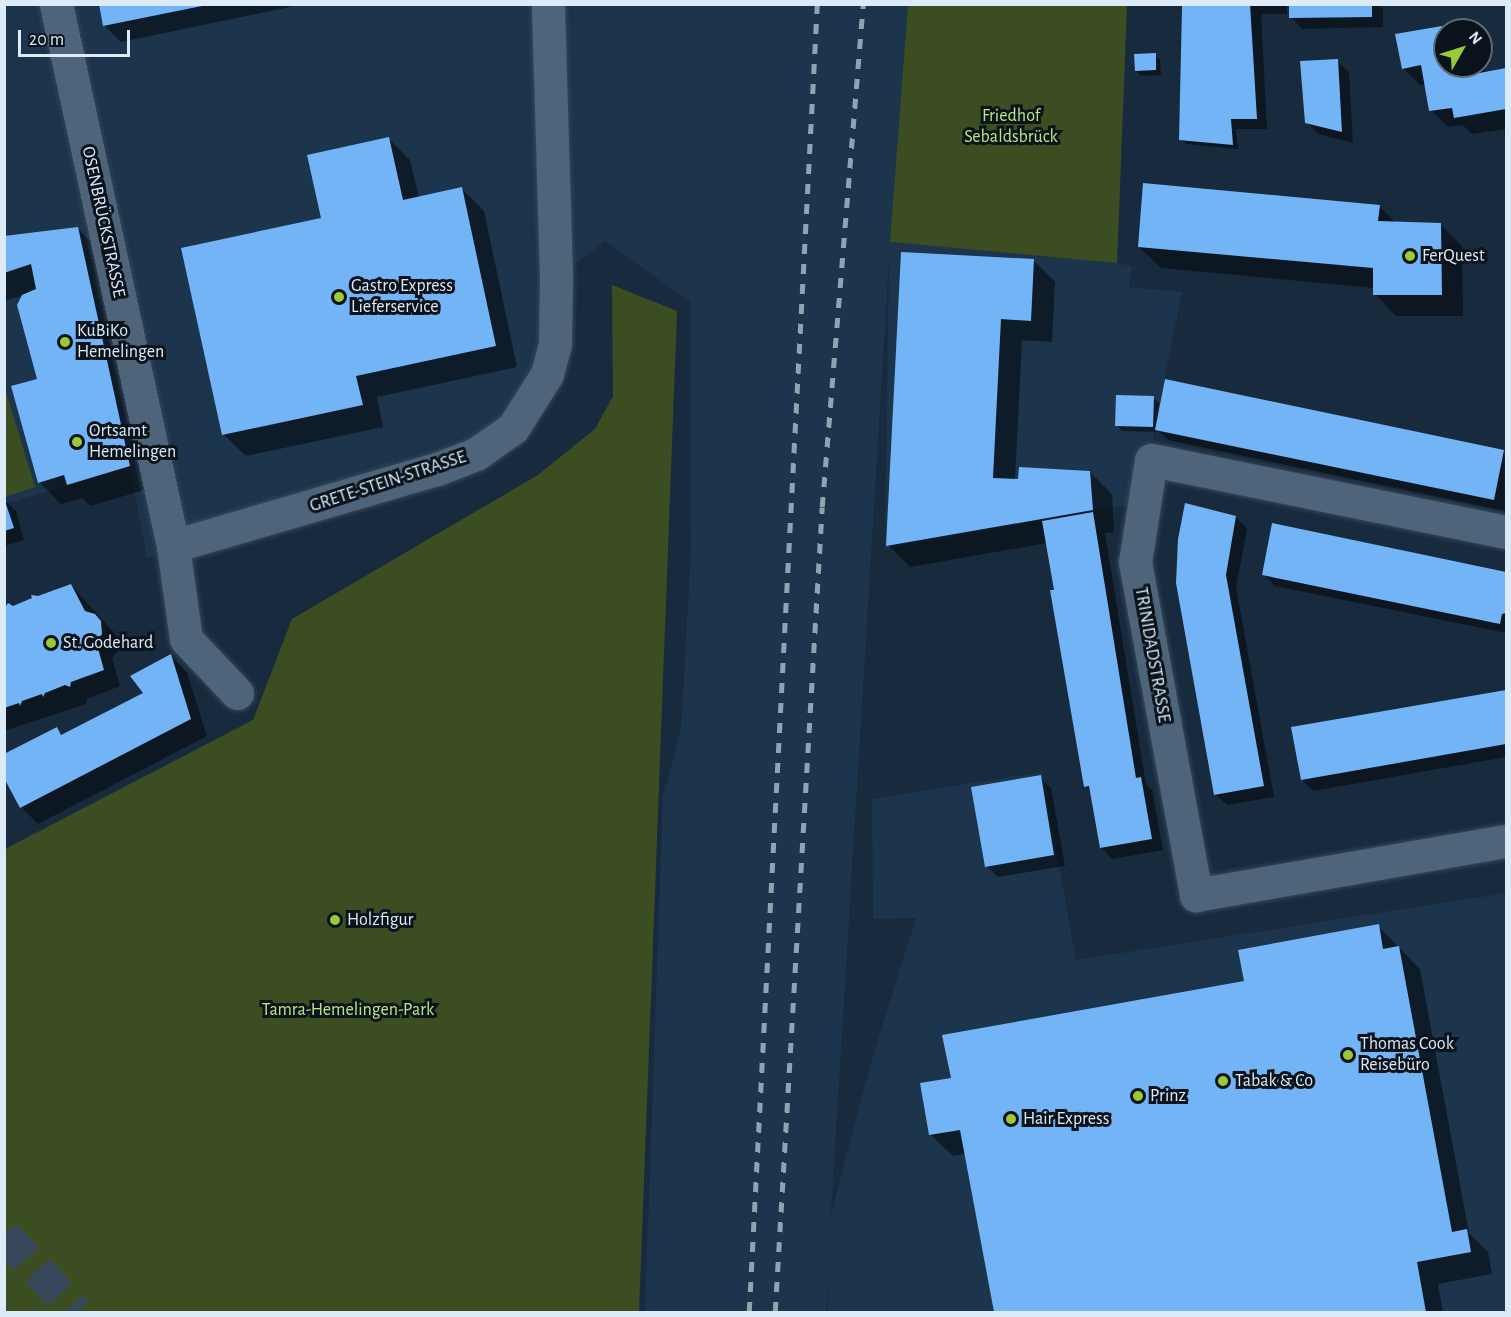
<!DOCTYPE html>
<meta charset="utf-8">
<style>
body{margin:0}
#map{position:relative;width:1511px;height:1317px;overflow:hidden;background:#182b3e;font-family:"Alegreya Sans",sans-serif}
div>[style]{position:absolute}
.built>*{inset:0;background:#1c344c}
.green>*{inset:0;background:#3c4e21}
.shadow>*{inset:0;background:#0007}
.building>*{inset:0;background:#72b4f6}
.primary-tunnel>*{height:33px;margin-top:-16.5px;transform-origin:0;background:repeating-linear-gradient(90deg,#36485a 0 33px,transparent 0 49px)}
.roads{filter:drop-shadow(0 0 2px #374757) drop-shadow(0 0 2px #374757)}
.street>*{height:33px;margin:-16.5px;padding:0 16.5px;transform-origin:16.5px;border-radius:16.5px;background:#4e647a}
.rail>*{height:4.5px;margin-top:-2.25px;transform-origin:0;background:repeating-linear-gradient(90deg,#92a2b1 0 10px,transparent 0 20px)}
.dots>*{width:16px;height:16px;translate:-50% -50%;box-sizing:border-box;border:3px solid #0a131b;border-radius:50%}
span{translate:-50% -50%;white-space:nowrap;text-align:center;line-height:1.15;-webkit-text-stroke:6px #0a131b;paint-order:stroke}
.park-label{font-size:18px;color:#bde97a}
.street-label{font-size:18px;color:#ddeaf7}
.poi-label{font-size:18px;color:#ddeaf7}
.left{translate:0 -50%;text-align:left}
.frame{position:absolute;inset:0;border:6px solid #ddeaf7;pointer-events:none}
.north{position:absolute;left:1433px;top:18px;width:60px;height:60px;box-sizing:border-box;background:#0a131b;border:2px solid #5e6973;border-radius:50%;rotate:51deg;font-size:16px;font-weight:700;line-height:24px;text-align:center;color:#ddeaf7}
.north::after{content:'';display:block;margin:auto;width:21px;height:27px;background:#98cb37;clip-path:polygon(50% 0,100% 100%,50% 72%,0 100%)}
.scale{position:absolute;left:18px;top:30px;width:112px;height:27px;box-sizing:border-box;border:3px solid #ddeaf7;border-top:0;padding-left:8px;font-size:18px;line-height:21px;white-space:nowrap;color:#ddeaf7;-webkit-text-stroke:4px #0a131b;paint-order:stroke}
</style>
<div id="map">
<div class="built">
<i style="clip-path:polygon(5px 5px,908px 5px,891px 242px,1117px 263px,1132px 266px,1129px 287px,1182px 292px,1140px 503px,885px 549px,889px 260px,831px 1214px,872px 1059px,916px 918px,873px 919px,872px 799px,1042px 772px,1076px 960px,1506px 893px,1506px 1312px,827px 1312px,828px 1276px,826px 1312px,645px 1312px,663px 797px,681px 728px,691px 550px,690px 302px,605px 241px,563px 274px,510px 439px,268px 529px,147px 558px,130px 467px,5px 504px)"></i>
</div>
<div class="green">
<i style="clip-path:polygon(908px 5px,1127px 5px,1117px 263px,890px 242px)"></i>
<i style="clip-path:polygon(612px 285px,677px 311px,639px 1312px,5px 1312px,5px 849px,253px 720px,292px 619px,538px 475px,595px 429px,613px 396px)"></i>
<i style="clip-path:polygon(5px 389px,35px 487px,5px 497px,4px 497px)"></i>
</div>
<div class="shadow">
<i style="clip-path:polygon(100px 4px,304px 4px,121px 42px,104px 25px)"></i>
<i style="clip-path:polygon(1181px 4px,1287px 4px,1287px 14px,1261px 14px,1267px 129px,1236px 129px,1238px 149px,1186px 144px,1180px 139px)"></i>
<i style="clip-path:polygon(1291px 4px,1378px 4px,1383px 9px,1383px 27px,1302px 29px,1291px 17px)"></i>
<i style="clip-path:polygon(1441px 28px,1445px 31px,1445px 66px,1481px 64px,1487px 73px,1506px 70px,1506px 129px,1472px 134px,1463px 125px,1448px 127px,1431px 110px,1426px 84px,1420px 85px,1403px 68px)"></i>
<i style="clip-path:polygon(1155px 55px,1160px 60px,1161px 75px,1141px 76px,1136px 70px)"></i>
<i style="clip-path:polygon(1337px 61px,1349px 72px,1353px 143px,1318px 134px,1307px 122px)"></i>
<i style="clip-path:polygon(389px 139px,410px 160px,419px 198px,462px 189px,484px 211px,517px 367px,377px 397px,383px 427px,246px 456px,224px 435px,323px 219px)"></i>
<i style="clip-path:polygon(1379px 206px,1396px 223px,1440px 224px,1462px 246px,1463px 316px,1396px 316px,1375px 294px,1375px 288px,1161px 268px,1139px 247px)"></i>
<i style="clip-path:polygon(77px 228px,99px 250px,151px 488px,90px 506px,82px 498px,61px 504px,39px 482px,39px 380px,24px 295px,4px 301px,4px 238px)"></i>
<i style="clip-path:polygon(902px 254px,1033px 260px,1055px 282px,1052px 342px,1022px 340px,1015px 481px,1090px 472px,1112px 494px,1114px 532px,1105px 533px,1146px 784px,1152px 790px,1163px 850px,1112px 859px,1101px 847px,1091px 792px,1085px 786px,1047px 543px,910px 567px,888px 545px)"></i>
<i style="clip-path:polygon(1153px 398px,1159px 403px,1158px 414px,1504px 451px,1505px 511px,1168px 440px,1159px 432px,1122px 431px,1117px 425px)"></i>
<i style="clip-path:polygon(4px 500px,16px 511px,24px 540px,4px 546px)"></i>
<i style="clip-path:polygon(1236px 517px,1247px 529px,1236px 587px,1274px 797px,1227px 805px,1215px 794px,1177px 583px)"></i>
<i style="clip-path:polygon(1273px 525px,1506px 573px,1506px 633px,1275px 586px,1264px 574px)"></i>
<i style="clip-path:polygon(71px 585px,116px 635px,118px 651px,112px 658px,120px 686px,87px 699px,86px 704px,4px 731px,4px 610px)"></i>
<i style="clip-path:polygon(171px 656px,187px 673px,207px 736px,38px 824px,21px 807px,56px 729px,63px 736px,145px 694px)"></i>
<i style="clip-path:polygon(1506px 691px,1506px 757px,1313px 791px,1302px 780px,1293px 729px)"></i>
<i style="clip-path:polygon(1040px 777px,1051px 788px,1065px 866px,998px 877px,986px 866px)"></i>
<i style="clip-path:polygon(1378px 926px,1420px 969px,1469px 1233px,1488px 1252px,1492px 1274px,1438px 1284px,1443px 1312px,995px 1312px,966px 1154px,953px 1156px,931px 1135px,952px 1079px,1245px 982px)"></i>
</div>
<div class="building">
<i style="clip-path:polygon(99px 4px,202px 4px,202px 6px,103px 26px)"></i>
<i style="clip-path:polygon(1182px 4px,1250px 4px,1257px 119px,1231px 119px,1233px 145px,1179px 140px)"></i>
<i style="clip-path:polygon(1289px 4px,1372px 4px,1372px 17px,1289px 18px)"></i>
<i style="clip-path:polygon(1442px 26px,1445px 66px,1473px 66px,1474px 74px,1506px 68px,1506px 109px,1454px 118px,1452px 108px,1429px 111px,1421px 65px,1402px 69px,1395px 34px)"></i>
<i style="clip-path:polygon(1156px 53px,1156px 70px,1135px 71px,1134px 54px)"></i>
<i style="clip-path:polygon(1338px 59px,1342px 132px,1305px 123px,1300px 61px)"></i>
<i style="clip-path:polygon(389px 137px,403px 200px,462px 187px,496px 346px,356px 376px,363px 405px,222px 435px,181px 248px,321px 218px,307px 155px)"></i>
<i style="clip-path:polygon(1143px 183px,1380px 205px,1378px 221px,1441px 223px,1442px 295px,1373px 295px,1373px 268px,1138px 247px)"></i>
<i style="clip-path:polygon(78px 227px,130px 466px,67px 485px,64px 475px,38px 483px,11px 386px,37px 379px,17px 305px,22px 295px,36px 289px,31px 264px,4px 273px,4px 236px)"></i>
<i style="clip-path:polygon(901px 252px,1034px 259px,1031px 321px,1001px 319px,993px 478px,1018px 479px,1019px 467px,1090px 471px,1093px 510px,886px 546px)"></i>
<i style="clip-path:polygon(1165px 379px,1504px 450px,1494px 500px,1155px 430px)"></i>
<i style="clip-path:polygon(1116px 395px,1154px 396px,1153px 427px,1115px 426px)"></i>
<i style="clip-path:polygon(4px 498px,14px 528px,4px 531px)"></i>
<i style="clip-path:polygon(1185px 503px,1236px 516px,1226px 575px,1264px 786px,1214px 795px,1176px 583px,1178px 539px)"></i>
<i style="clip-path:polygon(1093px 512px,1136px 778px,1141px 777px,1152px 839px,1100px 848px,1089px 786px,1084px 787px,1050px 590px,1054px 590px,1042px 521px)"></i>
<i style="clip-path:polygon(1272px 523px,1506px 572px,1506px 613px,1502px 614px,1500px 624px,1262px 575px)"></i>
<i style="clip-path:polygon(71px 584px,85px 611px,95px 614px,101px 621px,102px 634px,96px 641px,104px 670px,71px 682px,70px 687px,65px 685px,45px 693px,43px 697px,42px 694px,22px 701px,20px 706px,19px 703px,4px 708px,4px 609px,8px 603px,13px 606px,32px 598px,31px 595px,38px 596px)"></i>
<i style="clip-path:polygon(171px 654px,191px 719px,20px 808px,4px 778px,4px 754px,57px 727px,61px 735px,143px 693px,130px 676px)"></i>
<i style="clip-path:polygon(1506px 690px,1506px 744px,1301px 780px,1291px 727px)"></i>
<i style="clip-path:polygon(1041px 775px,1054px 855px,985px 867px,971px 787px)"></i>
<i style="clip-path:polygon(1379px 924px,1383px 949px,1399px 946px,1452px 1232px,1467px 1229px,1471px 1252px,1417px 1262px,1426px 1312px,994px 1312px,960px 1130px,929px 1135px,920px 1083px,951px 1078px,942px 1035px,1244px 981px,1238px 950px)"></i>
</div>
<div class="primary-tunnel">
<i style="left:4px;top:1234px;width:107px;rotate:46.9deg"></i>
</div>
<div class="roads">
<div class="street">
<i style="left:56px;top:4px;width:554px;rotate:77.82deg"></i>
<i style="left:1506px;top:532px;width:362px;rotate:-168.5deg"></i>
<i style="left:1151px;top:460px;width:103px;rotate:98.9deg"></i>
<i style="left:1135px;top:562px;width:339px;rotate:79.6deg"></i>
<i style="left:1196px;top:895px;width:315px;rotate:-9.9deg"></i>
<i style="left:237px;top:693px;width:74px;rotate:-133.4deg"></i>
<i style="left:186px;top:639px;width:94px;rotate:-98deg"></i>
<i style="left:173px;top:546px;width:275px;rotate:-16.3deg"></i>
<i style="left:437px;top:469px;width:42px;rotate:-21deg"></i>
<i style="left:476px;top:454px;width:45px;rotate:-35.1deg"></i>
<i style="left:513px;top:428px;width:64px;rotate:-57.8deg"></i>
<i style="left:547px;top:374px;width:31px;rotate:-75deg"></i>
<i style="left:555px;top:344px;width:67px;rotate:-89.1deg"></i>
<i style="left:556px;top:277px;width:273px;rotate:-91.7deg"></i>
</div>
</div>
<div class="rail">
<i style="left:749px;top:1312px;width:1310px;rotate:-87.02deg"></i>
<i style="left:775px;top:1312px;width:806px;rotate:-86.66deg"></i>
<i style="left:822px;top:507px;width:505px;rotate:-85.34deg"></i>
</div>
<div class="dots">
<i style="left:1410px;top:256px;background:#98cb37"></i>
<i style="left:339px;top:297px;background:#98cb37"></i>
<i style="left:65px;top:342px;background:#98cb37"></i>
<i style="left:77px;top:442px;background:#98cb37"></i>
<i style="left:51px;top:643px;background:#98cb37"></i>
<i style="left:335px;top:920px;background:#98cb37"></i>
<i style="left:1348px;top:1055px;background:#98cb37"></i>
<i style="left:1223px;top:1081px;background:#98cb37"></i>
<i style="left:1138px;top:1096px;background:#98cb37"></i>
<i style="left:1011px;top:1119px;background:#98cb37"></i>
</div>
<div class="park-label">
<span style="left:1011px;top:127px">Friedhof<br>Sebaldsbrück</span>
<span style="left:348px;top:1010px">Tamra-Hemelingen-Park</span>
</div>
<div class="street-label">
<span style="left:103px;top:222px;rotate:78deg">OSENBRÜCKSTRASSE</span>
<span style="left:388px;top:482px;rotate:-18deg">GRETE-STEIN-STRASSE</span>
<span style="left:1152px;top:655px;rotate:80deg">TRINIDADSTRASSE</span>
</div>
<div class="poi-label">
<span class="left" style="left:1422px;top:256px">FerQuest</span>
<span class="left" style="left:351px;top:297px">Gastro Express<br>Lieferservice</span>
<span class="left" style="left:77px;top:342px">KuBiKo<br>Hemelingen</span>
<span class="left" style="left:89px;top:442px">Ortsamt<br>Hemelingen</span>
<span class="left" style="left:63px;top:643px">St. Godehard</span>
<span class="left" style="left:347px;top:920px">Holzfigur</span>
<span class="left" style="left:1360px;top:1055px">Thomas Cook<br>Reisebüro</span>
<span class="left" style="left:1235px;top:1081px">Tabak &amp; Co</span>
<span class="left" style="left:1150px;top:1096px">Prinz</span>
<span class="left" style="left:1023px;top:1119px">Hair Express</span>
</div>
<div class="frame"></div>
<div class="north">N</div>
<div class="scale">20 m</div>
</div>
